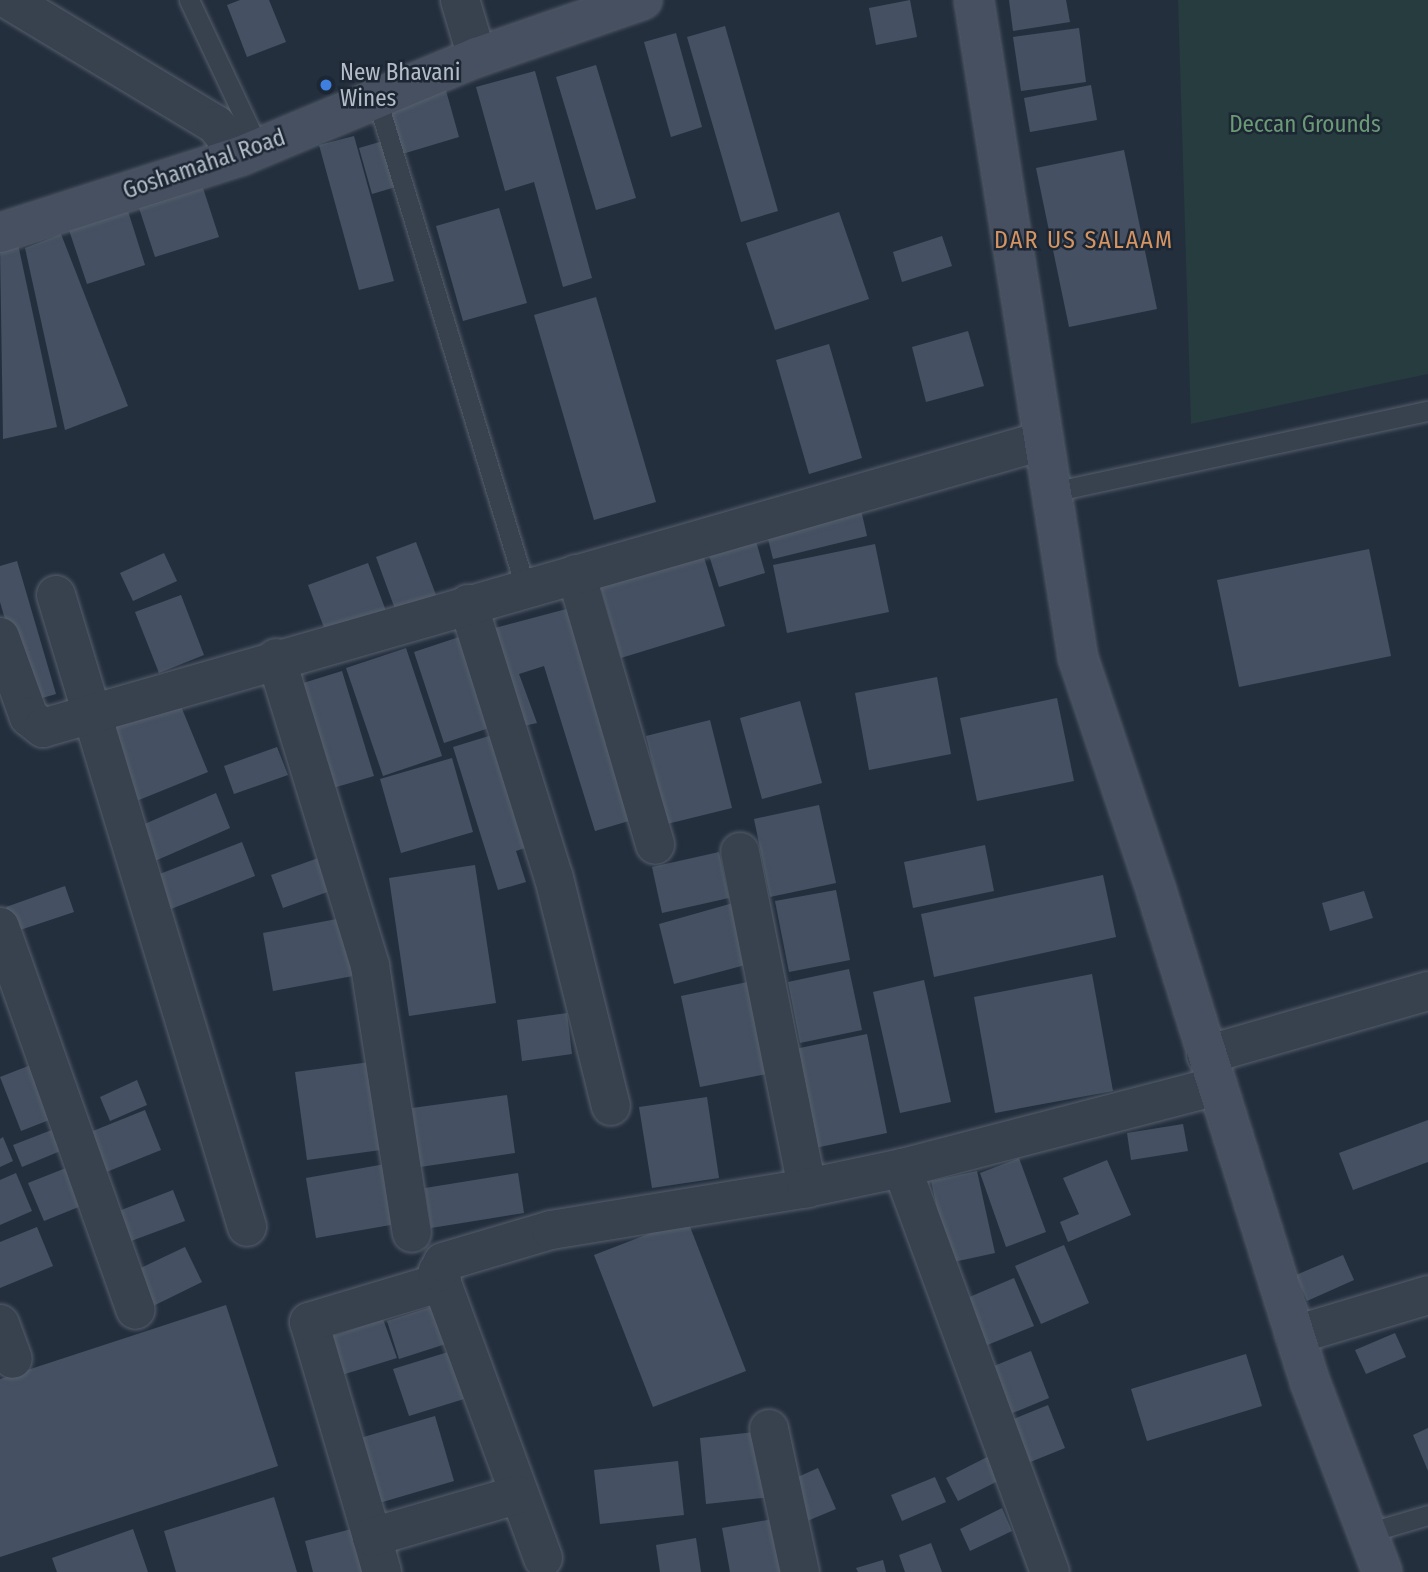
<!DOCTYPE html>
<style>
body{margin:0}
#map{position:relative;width:1428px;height:1572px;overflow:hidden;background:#242f3e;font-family:"Fira Sans Condensed",sans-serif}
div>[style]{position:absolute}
.green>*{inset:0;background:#263c3f}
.building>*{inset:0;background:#455162}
.roads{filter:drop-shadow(0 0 2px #565f6c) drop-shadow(0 0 2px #565f6c)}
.lane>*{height:19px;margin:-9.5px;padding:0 9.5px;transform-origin:9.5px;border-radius:9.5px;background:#38414e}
.street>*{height:38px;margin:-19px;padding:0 19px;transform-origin:19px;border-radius:19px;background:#38414e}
.secondary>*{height:38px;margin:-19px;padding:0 19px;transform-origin:19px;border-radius:19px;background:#465061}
.dots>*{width:19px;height:19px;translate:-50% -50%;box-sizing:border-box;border:4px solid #1d2633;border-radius:50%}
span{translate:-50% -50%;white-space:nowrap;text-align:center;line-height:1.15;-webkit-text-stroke:5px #1d2633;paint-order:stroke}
.poi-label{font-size:23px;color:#b4bcc9}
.left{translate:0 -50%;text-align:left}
.park-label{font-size:23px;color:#6b9a76}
.street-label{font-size:23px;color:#b4bcc9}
.neighbourhood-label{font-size:24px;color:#d59563;letter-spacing:2px}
</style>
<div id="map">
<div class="green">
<i style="clip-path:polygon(1178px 0,1428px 0,1428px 374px,1191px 424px)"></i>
</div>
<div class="building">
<i style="clip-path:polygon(240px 0,269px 0,286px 42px,247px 57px,227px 5px)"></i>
<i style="clip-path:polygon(910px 0,917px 37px,876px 45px,869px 8px)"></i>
<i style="clip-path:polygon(1009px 0,1066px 0,1070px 22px,1013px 31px)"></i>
<i style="clip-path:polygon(725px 26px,778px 211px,741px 222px,687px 37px)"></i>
<i style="clip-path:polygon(1079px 28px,1086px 82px,1021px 91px,1013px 37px)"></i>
<i style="clip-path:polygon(676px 33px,702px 127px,671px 137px,644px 42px)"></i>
<i style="clip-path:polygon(596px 65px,636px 198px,596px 210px,556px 77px)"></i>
<i style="clip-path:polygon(535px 71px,592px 278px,563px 287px,534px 182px,505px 191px,476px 87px)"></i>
<i style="clip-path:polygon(1091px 85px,1097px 120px,1030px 132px,1024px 98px)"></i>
<i style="clip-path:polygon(445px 87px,459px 137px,399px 155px,384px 105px)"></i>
<i style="clip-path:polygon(354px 136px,394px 281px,359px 290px,319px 145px)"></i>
<i style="clip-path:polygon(383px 141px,399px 186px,372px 194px,359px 148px)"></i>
<i style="clip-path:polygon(1124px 150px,1157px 309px,1069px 327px,1036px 168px)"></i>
<i style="clip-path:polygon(203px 188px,219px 237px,155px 257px,139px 208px)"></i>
<i style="clip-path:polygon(499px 208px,527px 303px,463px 321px,436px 226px)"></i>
<i style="clip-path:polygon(128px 211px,145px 265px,87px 284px,69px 230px)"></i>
<i style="clip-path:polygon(839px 212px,869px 299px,775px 330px,746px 243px)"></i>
<i style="clip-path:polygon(61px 234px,128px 406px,65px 430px,25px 248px)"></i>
<i style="clip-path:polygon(942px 236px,952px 266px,902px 282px,893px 252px)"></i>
<i style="clip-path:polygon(18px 244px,57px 427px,3px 439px,0 247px)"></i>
<i style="clip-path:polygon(596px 297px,656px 502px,594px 520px,534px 315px)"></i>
<i style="clip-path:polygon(968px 331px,984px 386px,926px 402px,912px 347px)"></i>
<i style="clip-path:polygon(829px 344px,862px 458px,809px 474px,776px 360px)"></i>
<i style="clip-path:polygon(859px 501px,867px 536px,773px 559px,764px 523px)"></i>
<i style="clip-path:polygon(754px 534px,765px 573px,719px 587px,707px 549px)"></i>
<i style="clip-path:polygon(416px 542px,436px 595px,395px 609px,376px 557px)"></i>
<i style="clip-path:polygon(875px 544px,889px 612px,787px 633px,773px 565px)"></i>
<i style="clip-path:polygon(1369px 549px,1391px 656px,1239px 687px,1217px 580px)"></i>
<i style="clip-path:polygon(164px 553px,177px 581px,133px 601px,120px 573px)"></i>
<i style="clip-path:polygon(703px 554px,725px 626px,621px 658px,600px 585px)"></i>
<i style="clip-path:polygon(17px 561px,56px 694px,29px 702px,0 602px,0 566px)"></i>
<i style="clip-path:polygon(368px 563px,386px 611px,326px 633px,308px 585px)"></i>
<i style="clip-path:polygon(181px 595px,204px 655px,159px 673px,135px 612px)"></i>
<i style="clip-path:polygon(574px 607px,639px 818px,595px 831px,544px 666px,519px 674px,537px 723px,519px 727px,487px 630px)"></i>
<i style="clip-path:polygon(465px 635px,495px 726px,444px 743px,414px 652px)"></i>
<i style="clip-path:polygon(406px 648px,442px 756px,383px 776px,346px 668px)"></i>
<i style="clip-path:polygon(342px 671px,374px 776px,333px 788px,300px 684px)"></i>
<i style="clip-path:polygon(937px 677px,951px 754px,869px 770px,855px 693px)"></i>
<i style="clip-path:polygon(1057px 698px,1074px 781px,977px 801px,960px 718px)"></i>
<i style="clip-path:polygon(178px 699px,208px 772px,134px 802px,105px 729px)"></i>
<i style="clip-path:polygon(800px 701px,822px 783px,762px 799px,740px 718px)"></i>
<i style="clip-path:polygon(710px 720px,732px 808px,667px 824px,646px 736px)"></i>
<i style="clip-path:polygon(502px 732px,537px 844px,516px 851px,526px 882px,498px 890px,453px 747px)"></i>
<i style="clip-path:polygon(277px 747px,288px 775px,234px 794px,224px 766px)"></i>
<i style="clip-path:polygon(452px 758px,473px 832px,401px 853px,380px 779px)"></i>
<i style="clip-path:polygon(216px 793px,230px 828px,155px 861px,140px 826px)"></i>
<i style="clip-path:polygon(819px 805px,836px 883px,770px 897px,754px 819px)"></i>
<i style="clip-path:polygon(242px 842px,255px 876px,166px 911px,152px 877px)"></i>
<i style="clip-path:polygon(985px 845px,994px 891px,913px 908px,904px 862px)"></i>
<i style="clip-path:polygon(719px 852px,729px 898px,662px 913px,652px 867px)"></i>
<i style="clip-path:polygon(321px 857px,333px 890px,283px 908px,271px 875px)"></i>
<i style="clip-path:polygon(475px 865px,496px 1003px,409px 1016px,389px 878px)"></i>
<i style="clip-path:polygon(1103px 875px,1116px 937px,934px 977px,921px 914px)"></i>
<i style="clip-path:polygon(65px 886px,74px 912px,14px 932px,6px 907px)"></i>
<i style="clip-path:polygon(836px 890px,850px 960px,789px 972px,775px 901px)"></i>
<i style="clip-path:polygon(1364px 891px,1373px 918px,1330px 931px,1322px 903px)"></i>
<i style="clip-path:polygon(733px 903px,749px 964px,674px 984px,659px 924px)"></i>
<i style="clip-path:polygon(342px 918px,353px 976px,273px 991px,263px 933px)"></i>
<i style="clip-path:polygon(849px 969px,862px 1030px,800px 1043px,788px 982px)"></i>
<i style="clip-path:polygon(1092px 974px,1113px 1091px,995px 1113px,974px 997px)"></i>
<i style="clip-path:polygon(924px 980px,951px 1102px,900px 1113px,873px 992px)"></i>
<i style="clip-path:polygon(752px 981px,771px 1073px,700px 1087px,681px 996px)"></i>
<i style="clip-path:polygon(567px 1013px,572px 1054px,522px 1061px,517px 1020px)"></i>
<i style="clip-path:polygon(867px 1034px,887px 1133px,815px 1148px,795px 1049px)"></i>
<i style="clip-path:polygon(41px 1061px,62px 1115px,21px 1131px,0 1077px)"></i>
<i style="clip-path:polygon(370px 1062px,381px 1150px,307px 1160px,295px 1072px)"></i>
<i style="clip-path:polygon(137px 1080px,147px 1105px,110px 1121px,100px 1097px)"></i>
<i style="clip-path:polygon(507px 1095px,515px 1153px,420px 1167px,412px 1108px)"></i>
<i style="clip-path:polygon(707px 1097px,719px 1178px,652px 1188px,639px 1107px)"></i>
<i style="clip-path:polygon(145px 1110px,161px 1150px,99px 1175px,83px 1135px)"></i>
<i style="clip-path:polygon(1428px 1120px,1428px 1162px,1353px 1190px,1339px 1153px)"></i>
<i style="clip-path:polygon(1183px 1124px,1188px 1151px,1131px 1160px,1127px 1133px)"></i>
<i style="clip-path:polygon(62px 1126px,70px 1147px,22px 1167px,13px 1145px)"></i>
<i style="clip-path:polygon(3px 1137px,13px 1161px,0 1167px,0 1139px)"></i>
<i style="clip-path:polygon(1019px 1158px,1046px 1232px,1006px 1247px,980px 1173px)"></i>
<i style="clip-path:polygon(1107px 1160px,1131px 1215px,1068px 1242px,1060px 1222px,1079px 1214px,1063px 1178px)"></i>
<i style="clip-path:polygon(391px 1163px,402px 1223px,316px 1238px,306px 1178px)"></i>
<i style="clip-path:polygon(76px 1164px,91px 1202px,44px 1221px,28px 1183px)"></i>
<i style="clip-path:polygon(977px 1171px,995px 1253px,949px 1263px,931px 1181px)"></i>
<i style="clip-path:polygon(16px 1173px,32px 1211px,0 1225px,0 1180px)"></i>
<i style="clip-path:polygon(518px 1173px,524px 1213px,431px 1228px,425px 1188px)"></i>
<i style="clip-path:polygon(173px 1190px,185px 1221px,123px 1244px,111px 1214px)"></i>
<i style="clip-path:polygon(687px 1219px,746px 1371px,653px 1407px,594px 1255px)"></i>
<i style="clip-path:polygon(37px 1227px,53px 1266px,0 1288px,0 1242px)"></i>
<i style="clip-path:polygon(1064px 1245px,1089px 1303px,1041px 1324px,1015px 1266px)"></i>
<i style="clip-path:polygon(185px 1247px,202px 1282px,147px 1309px,130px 1273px)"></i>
<i style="clip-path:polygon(1343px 1255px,1354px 1280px,1307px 1301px,1296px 1275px)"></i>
<i style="clip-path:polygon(1014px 1278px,1034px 1326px,980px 1348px,960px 1301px)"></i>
<i style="clip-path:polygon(440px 1304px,452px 1342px,399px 1359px,387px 1321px)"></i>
<i style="clip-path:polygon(226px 1305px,278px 1466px,0 1557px,0 1379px)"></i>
<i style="clip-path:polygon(383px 1319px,397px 1358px,332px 1378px,319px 1341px)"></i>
<i style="clip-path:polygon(1395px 1333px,1406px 1357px,1366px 1374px,1355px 1350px)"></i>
<i style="clip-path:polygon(1031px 1351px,1049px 1398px,1003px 1417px,984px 1370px)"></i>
<i style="clip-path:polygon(448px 1352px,464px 1399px,409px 1416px,393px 1369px)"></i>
<i style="clip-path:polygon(1246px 1354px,1262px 1406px,1147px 1441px,1131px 1389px)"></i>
<i style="clip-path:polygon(1048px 1405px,1065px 1448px,1023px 1465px,1006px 1422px)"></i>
<i style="clip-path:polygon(435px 1416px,454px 1481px,369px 1506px,350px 1441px)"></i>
<i style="clip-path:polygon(1428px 1428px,1428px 1471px,1413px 1435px)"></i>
<i style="clip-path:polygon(764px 1431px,771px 1497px,706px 1504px,700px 1438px)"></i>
<i style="clip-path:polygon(989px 1456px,1000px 1480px,958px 1501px,946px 1478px)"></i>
<i style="clip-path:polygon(678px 1461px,684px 1515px,600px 1524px,594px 1470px)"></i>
<i style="clip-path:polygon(818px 1468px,836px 1509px,800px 1524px,782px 1484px)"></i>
<i style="clip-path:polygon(935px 1477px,946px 1502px,902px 1521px,891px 1495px)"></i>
<i style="clip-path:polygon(274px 1497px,297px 1572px,176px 1572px,164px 1531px)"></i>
<i style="clip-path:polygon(1002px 1508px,1012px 1531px,970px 1551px,960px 1529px)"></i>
<i style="clip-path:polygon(773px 1519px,784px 1572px,730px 1572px,722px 1528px)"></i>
<i style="clip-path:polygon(367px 1525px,379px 1572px,313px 1572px,305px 1541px)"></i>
<i style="clip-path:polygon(133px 1529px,148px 1572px,57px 1572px,52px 1558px)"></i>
<i style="clip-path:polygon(696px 1538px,701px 1572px,660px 1572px,656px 1545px)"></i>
<i style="clip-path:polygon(931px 1543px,942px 1572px,905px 1572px,899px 1555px)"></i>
<i style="clip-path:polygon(883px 1560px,886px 1572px,858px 1572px,856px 1568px)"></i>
</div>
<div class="roads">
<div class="lane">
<i style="left:189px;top:0;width:165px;rotate:64.8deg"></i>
<i style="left:376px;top:96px;width:516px;rotate:73.11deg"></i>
<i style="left:1052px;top:492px;width:385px;rotate:-12.2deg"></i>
<i style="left:1367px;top:1533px;width:64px;rotate:-16.4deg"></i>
</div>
<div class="street">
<i style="left:9px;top:0;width:242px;rotate:31.1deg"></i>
<i style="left:216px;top:125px;width:39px;rotate:52deg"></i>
<i style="left:460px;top:0;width:59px;rotate:73.4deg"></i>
<i style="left:576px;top:574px;width:282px;rotate:73.7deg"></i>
<i style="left:56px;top:595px;width:660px;rotate:73.18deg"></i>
<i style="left:468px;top:604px;width:287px;rotate:72.6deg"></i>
<i style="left:554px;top:878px;width:235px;rotate:76deg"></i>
<i style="left:0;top:637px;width:85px;rotate:70.1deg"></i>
<i style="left:29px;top:717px;width:18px;rotate:38deg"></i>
<i style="left:43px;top:728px;width:1039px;rotate:-16.03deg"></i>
<i style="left:276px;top:658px;width:322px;rotate:73deg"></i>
<i style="left:370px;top:966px;width:270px;rotate:81.1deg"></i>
<i style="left:740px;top:852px;width:343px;rotate:78.7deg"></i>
<i style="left:0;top:927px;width:406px;rotate:70.5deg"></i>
<i style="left:1206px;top:1055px;width:231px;rotate:-16.1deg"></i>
<i style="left:902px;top:1168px;width:430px;rotate:69.9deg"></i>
<i style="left:0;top:1324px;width:37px;rotate:70deg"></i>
<i style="left:1295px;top:1335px;width:139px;rotate:-16.7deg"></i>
<i style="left:769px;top:1429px;width:146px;rotate:77.8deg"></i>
<i style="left:372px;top:1537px;width:224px;rotate:-106.3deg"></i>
<i style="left:309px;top:1322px;width:139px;rotate:-16.7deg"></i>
<i style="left:543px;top:1558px;width:305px;rotate:-110.2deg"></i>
<i style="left:438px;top:1272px;width:11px;rotate:-63deg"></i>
<i style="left:443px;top:1262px;width:113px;rotate:-16.5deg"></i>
<i style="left:551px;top:1230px;width:259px;rotate:-9.3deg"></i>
<i style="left:807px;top:1188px;width:97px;rotate:-11.9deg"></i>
<i style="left:902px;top:1168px;width:325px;rotate:-14.6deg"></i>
<i style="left:382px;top:1572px;width:36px;rotate:-106deg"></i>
<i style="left:372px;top:1537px;width:151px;rotate:-16.2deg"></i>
</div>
<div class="secondary">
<i style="left:974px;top:0;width:666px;rotate:81.02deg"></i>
<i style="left:1078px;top:658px;width:248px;rotate:71.4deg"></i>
<i style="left:1157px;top:893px;width:512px;rotate:72.63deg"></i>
<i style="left:1310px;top:1382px;width:203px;rotate:69.2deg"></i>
<i style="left:0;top:233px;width:252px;rotate:-17.8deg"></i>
<i style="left:240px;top:156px;width:257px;rotate:-22.7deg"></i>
<i style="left:477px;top:57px;width:175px;rotate:-19.1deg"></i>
</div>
</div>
<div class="dots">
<i style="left:326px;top:85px;background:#3f7fe0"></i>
</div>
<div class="poi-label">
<span class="left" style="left:340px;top:85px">New Bhavani<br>Wines</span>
</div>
<div class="park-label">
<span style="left:1305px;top:124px">Deccan Grounds</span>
</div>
<div class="street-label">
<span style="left:204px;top:164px;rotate:-19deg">Goshamahal Road</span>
</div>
<div class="neighbourhood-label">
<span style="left:1084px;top:241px">DAR US SALAAM</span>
</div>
</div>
